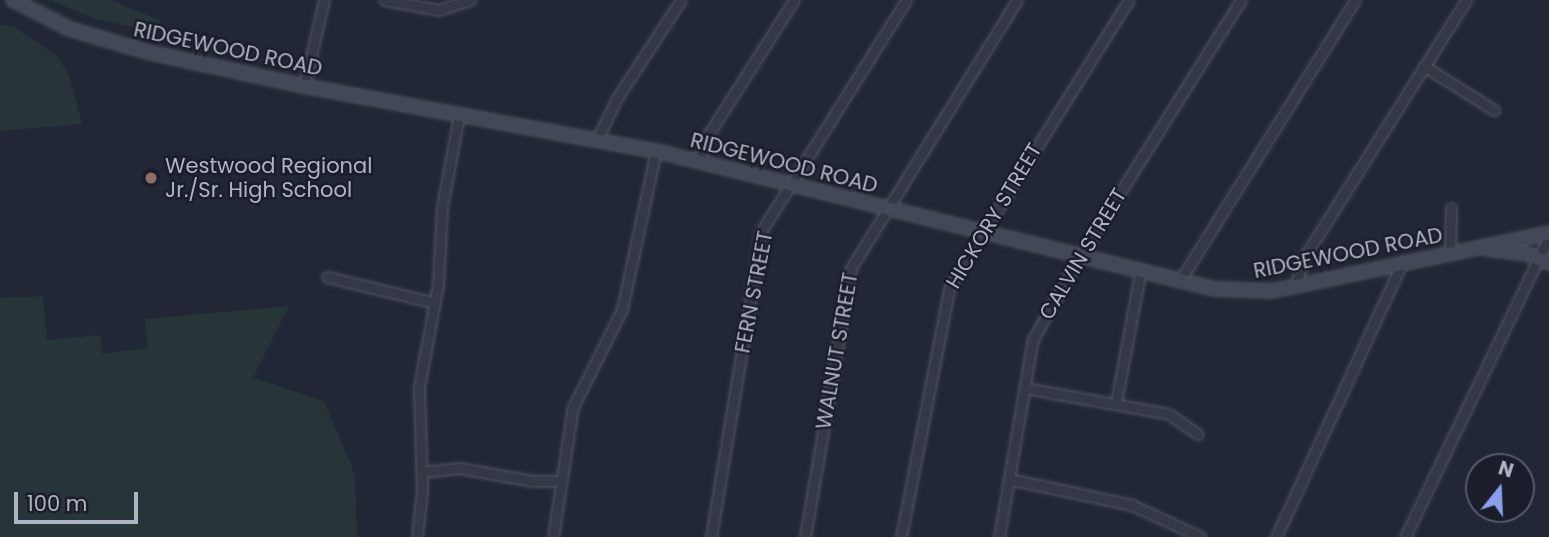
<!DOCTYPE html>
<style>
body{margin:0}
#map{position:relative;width:1549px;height:537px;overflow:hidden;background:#222735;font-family:Poppins,sans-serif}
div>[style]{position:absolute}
.green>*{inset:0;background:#273539}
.roads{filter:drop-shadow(0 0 2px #4f5460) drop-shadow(0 0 2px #4f5460)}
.street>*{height:9px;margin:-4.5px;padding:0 4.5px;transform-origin:4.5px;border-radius:4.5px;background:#353946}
.secondary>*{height:12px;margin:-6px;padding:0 6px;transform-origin:6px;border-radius:6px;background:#434858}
.dots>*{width:19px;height:19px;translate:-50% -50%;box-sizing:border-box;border:4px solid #1b1e2a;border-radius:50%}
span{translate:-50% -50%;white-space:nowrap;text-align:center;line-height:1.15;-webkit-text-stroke:5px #1b1e2a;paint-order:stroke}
.street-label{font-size:21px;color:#afb4c2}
.poi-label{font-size:21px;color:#afb4c2}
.left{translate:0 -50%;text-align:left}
.north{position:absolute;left:1465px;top:453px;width:70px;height:70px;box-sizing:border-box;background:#1b1e2a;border:2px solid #565a67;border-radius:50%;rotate:18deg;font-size:19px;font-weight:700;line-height:28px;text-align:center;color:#afb4c2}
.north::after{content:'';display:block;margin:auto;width:24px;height:32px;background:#899fed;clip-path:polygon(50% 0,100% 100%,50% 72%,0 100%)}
.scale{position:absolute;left:14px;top:492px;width:124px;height:32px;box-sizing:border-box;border:4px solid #afb4c2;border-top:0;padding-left:9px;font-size:21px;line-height:24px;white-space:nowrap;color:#afb4c2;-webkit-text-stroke:5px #1b1e2a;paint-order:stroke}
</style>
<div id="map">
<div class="green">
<i style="clip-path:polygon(49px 0,111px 0,161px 21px,156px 32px,96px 19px)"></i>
<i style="clip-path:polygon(0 24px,16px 28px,56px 55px,69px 75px,82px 124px,0 131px)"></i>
<i style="clip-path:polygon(43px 296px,47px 340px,101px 335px,102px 354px,148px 348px,145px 319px,289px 306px,253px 378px,324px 401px,355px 475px,357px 537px,0 537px,0 298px)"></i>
</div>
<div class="roads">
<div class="street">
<i style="left:384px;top:0;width:56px;rotate:10.3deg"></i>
<i style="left:439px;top:10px;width:33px;rotate:-18deg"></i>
<i style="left:1424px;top:66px;width:83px;rotate:32.2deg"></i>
<i style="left:304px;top:86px;width:88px;rotate:-76.9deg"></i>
<i style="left:597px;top:139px;width:46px;rotate:-64deg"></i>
<i style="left:617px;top:98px;width:117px;rotate:-56.9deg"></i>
<i style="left:699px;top:160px;width:30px;rotate:-69deg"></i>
<i style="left:710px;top:132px;width:156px;rotate:-57.5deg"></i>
<i style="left:1450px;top:253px;width:45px;rotate:-88.7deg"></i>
<i style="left:327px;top:277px;width:111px;rotate:13.5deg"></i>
<i style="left:1179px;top:282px;width:332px;rotate:-58deg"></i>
<i style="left:1295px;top:286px;width:32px;rotate:-72deg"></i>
<i style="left:1305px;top:256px;width:302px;rotate:-57.8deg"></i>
<i style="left:1025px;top:388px;width:146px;rotate:10.2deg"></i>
<i style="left:1169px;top:414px;width:35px;rotate:35deg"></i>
<i style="left:1116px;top:403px;width:132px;rotate:-79.5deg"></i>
<i style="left:422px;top:472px;width:37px;rotate:-6deg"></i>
<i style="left:459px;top:468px;width:75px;rotate:10deg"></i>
<i style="left:533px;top:481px;width:26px"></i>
<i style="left:1009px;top:479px;width:126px;rotate:11.9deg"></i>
<i style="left:1132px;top:505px;width:76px;rotate:24.9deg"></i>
<i style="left:417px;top:537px;width:47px;rotate:-83.9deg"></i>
<i style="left:422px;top:490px;width:103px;rotate:-91.7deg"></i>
<i style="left:419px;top:387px;width:105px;rotate:-79.5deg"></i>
<i style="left:438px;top:284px;width:77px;rotate:-87deg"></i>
<i style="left:442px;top:207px;width:94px;rotate:-79.5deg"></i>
<i style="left:553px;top:537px;width:132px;rotate:-81.3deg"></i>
<i style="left:573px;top:407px;width:110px;rotate:-63.4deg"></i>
<i style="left:622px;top:309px;width:162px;rotate:-77.9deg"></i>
<i style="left:711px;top:537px;width:311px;rotate:-80.6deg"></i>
<i style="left:762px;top:230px;width:271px;rotate:-57.9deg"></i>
<i style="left:805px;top:537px;width:273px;rotate:-80.3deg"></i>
<i style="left:851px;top:268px;width:315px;rotate:-58.2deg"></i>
<i style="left:901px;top:537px;width:256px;rotate:-79deg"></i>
<i style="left:950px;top:286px;width:337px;rotate:-58deg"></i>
<i style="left:999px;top:537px;width:201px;rotate:-80.3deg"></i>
<i style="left:1033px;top:339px;width:93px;rotate:-60.4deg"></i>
<i style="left:1079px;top:258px;width:305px;rotate:-57.9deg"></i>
<i style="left:1276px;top:537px;width:302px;rotate:-65.3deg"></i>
<i style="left:1405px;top:537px;width:333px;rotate:-64.4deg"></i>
</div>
<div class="secondary">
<i style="left:13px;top:0;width:64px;rotate:27deg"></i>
<i style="left:70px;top:29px;width:80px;rotate:16.6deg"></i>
<i style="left:147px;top:52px;width:161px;rotate:12.2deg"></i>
<i style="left:304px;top:86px;width:358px;rotate:10.5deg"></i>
<i style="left:656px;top:151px;width:576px;rotate:13.87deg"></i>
<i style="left:1215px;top:289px;width:57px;rotate:2deg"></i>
<i style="left:1272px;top:291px;width:283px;rotate:-11.8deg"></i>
<i style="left:1488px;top:249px;width:39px;rotate:7deg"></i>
<i style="left:1527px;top:254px;width:24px;rotate:22deg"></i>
</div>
</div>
<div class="dots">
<i style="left:151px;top:178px;background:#8d6e63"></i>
</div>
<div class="street-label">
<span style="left:228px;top:49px;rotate:12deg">RIDGEWOOD ROAD</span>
<span style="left:784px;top:163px;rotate:14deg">RIDGEWOOD ROAD</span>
<span style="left:994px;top:216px;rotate:-59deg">HICKORY STREET</span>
<span style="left:1348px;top:253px;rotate:-11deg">RIDGEWOOD ROAD</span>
<span style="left:1083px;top:254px;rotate:-59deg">CALVIN STREET</span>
<span style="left:754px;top:292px;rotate:-79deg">FERN STREET</span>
<span style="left:837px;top:351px;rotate:-80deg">WALNUT STREET</span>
</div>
<div class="poi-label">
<span class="left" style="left:165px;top:178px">Westwood Regional<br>Jr./Sr. High School</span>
</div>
<div class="north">N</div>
<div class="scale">100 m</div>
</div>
